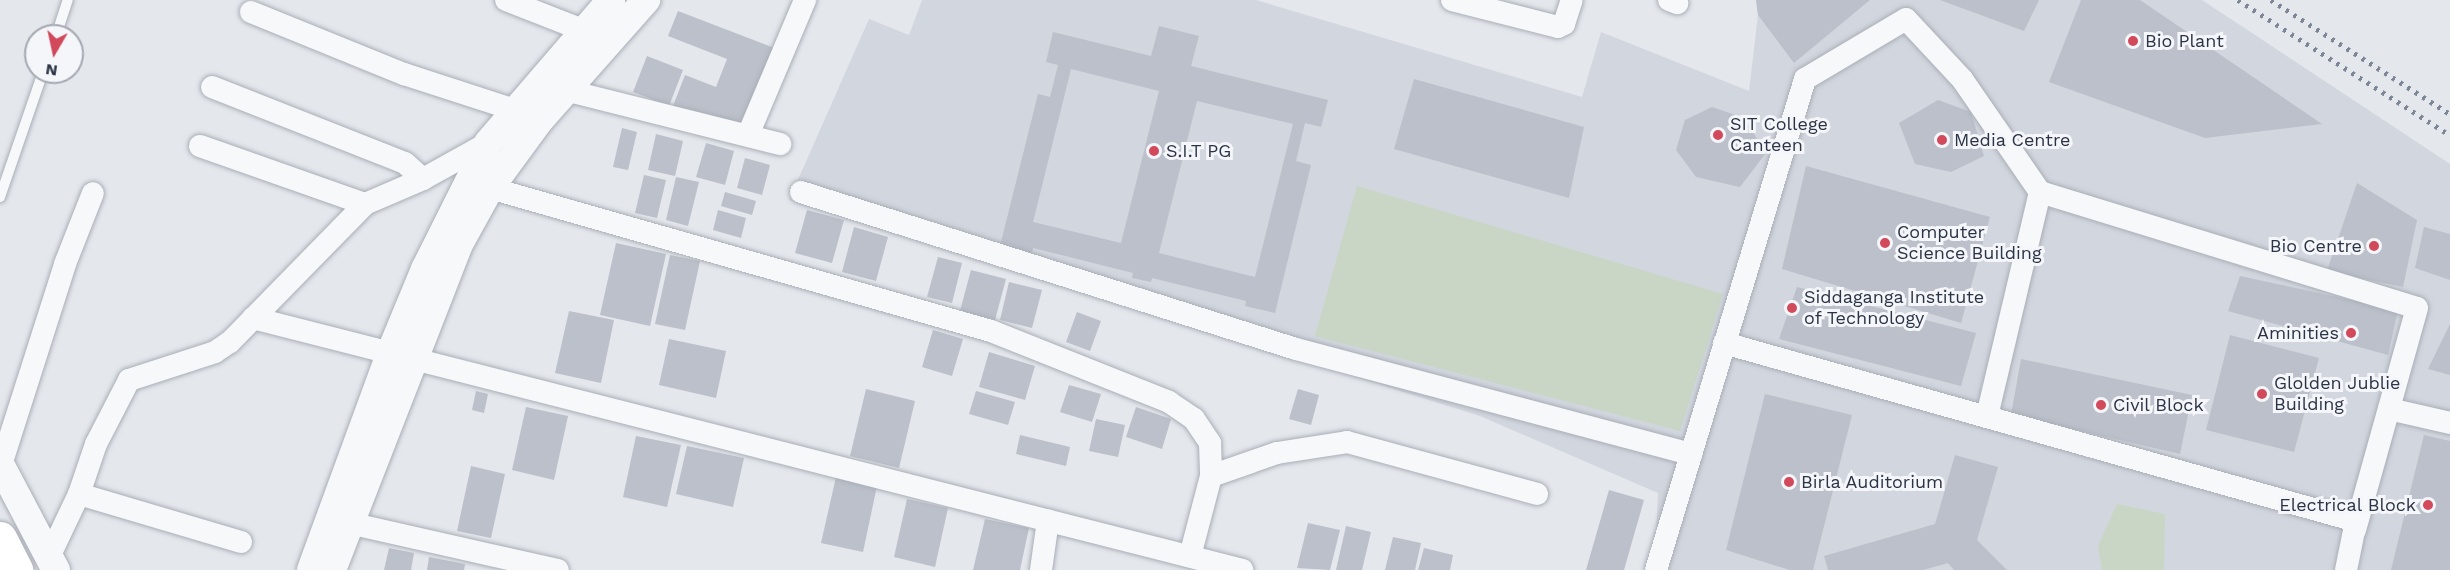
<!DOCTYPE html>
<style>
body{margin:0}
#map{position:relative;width:2450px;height:570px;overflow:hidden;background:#e4e7ec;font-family:"Work Sans",sans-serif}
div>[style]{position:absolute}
.built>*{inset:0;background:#d2d6de}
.green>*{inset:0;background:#c9d6c5}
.building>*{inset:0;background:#bbc0ca}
.roads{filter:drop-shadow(0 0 2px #a9aeb7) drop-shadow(0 0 2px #a9aeb7)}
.service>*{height:10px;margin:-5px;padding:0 5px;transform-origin:5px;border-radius:5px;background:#f7f8fa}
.minor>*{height:22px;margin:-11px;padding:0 11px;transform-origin:11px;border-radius:11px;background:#f7f8fa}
.tertiary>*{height:28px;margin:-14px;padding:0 14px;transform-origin:14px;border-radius:14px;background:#f7f8fa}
.trunk>*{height:33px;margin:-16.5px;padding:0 16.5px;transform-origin:16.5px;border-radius:16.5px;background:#fff}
.rail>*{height:4.5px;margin-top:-2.25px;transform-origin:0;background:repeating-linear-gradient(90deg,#7d8696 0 3px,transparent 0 9px)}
.dots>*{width:16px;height:16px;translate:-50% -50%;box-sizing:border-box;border:3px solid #f4f6f9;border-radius:50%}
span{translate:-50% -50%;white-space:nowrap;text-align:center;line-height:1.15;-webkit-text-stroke:6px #f4f6f9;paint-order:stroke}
.poi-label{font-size:18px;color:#2b3445}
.left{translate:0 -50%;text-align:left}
.right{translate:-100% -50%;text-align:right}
.north{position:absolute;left:24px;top:24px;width:60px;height:60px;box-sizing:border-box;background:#f4f6f9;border:2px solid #a4a8b1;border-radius:50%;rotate:189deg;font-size:16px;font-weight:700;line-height:24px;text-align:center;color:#2b3445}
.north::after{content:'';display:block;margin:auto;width:21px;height:27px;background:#d1495b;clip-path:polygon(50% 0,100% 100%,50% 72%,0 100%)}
</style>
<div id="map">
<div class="built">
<i style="clip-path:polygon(922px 0,1256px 0,1582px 97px,1601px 32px,1749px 91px,1758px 15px,1756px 0,2202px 0,2450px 164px,2450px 570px,1654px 570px,1658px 493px,1480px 416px,789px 200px,869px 19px,909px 35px)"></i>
</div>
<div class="green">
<i style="clip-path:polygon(1357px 186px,1723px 294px,1680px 431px,1315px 336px)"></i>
<i style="clip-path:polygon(2117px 504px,2165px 514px,2164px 570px,2102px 570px,2098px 546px)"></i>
</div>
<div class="building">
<i style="clip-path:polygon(1756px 0,1870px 0,1794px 63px,1758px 15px)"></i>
<i style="clip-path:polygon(1940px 0,2039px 0,2024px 31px)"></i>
<i style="clip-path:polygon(2081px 0,2140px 0,2322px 124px,2205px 138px,2049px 82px)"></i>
<i style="clip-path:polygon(678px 11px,777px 49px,745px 133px,673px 106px,685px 75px,716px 87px,727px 59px,668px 36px)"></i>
<i style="clip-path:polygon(evenodd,1159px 26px,1199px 36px,1191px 66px,1328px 100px,1321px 127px,1305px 123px,1296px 161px,1311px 165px,1275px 313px,1245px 306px,1246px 301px,1152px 278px,1151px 282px,1132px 278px,1133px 273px,1033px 248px,1032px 254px,1000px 246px,1038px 94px,1050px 97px,1058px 65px,1046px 62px,1053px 32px,1151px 56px,1159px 26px,1071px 69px,1159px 91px,1121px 243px,1033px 222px,1071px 69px,1159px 26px,1197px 101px,1293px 124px,1255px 277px,1159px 253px,1197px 101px)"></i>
<i style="clip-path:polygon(647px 56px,683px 70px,669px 106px,633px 92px)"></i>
<i style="clip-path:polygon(1414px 79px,1584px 127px,1569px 198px,1394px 149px)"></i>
<i style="clip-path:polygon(1938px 100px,1971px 112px,1984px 156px,1951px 172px,1915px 164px,1899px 123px)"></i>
<i style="clip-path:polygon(1712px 107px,1744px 118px,1766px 153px,1740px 187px,1696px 177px,1676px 150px,1685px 120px)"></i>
<i style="clip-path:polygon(622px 128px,637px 132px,628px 170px,613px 167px)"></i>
<i style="clip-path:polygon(656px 134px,683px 141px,675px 176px,648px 170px)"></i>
<i style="clip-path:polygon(706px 143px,734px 151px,725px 185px,696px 177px)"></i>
<i style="clip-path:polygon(745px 158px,770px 165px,762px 195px,737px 188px)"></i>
<i style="clip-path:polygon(1806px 166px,1990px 217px,1961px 323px,1782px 269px)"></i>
<i style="clip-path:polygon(644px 175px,666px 180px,657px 218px,635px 213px)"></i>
<i style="clip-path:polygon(676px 177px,699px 182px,688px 226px,666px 220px)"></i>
<i style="clip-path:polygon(2357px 183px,2417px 220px,2403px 287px,2327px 271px)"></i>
<i style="clip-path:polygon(725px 192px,756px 201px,752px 215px,721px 206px)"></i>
<i style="clip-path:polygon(718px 210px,746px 218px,741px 238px,713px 230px)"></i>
<i style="clip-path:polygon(807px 210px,844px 220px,832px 263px,795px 253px)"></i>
<i style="clip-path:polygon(854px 227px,888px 237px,876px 281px,842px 272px)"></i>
<i style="clip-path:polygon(2424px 227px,2450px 234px,2450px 280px,2415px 268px)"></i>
<i style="clip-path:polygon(616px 243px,666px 254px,650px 326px,600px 315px)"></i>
<i style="clip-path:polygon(670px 255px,700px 261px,685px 330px,655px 324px)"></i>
<i style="clip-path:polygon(938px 257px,962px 263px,952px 303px,927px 297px)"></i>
<i style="clip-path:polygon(971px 270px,1006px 279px,995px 320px,960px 311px)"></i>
<i style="clip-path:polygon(2240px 276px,2398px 310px,2388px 355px,2228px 311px)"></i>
<i style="clip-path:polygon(1009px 282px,1042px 290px,1032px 328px,1000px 320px)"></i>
<i style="clip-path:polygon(1797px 287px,1976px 333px,1961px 386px,1779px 339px)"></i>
<i style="clip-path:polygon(569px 311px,614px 320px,601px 383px,555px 373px)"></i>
<i style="clip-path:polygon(1077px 312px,1101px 321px,1090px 351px,1066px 342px)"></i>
<i style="clip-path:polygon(2450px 324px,2450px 375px,2428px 369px)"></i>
<i style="clip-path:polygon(933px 330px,963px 339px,952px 376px,922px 367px)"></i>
<i style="clip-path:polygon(2230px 335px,2319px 358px,2294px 452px,2206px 430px)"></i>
<i style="clip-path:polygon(669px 339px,726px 351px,716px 398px,659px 385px)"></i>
<i style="clip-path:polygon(989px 352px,1035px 366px,1025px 400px,979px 387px)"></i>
<i style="clip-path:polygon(2021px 359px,2192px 395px,2180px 454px,2011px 415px)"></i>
<i style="clip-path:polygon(1069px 385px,1101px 394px,1092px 422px,1060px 412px)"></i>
<i style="clip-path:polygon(866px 389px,915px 401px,899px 468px,850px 456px)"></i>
<i style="clip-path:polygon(1298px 389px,1319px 395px,1311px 425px,1289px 419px)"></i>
<i style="clip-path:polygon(476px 391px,488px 394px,484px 413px,472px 410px)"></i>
<i style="clip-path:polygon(976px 391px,1015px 402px,1008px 425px,969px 414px)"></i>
<i style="clip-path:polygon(1765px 394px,1852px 415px,1813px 570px,1790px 570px,1726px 550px)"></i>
<i style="clip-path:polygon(526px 407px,568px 416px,554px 480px,512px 470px)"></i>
<i style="clip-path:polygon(1136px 407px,1171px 419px,1162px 449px,1126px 437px)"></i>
<i style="clip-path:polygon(1096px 419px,1125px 425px,1118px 457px,1089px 451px)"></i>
<i style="clip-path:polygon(1020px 435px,1070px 447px,1066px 466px,1016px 454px)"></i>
<i style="clip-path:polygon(2424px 435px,2450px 441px,2450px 570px,2391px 570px)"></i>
<i style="clip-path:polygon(636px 436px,681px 445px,667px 507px,623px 497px)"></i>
<i style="clip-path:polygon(687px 446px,744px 458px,733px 507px,676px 494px)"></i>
<i style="clip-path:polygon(1955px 455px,1998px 467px,1977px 540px,2007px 570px,1954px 570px,1948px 563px,1923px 570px,1828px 570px,1824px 556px,1935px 524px)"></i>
<i style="clip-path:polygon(471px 466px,505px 474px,491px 538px,457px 531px)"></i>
<i style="clip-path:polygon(836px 477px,877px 486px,863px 552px,821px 543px)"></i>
<i style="clip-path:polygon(1609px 490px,1644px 500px,1624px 570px,1586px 570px)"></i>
<i style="clip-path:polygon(907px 499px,948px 508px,935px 567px,894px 557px)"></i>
<i style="clip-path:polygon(985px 519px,1029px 528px,1020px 570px,973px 570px)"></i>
<i style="clip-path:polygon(1308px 523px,1340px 530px,1330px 570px,1297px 568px)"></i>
<i style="clip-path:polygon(1346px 526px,1371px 532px,1362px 570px,1336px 570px)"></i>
<i style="clip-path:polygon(1393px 537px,1421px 543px,1415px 570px,1385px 570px)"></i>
<i style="clip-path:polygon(389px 548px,414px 553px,411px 570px,384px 570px)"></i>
<i style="clip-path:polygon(1424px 548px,1453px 555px,1450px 570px,1418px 570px)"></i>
<i style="clip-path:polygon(429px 557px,465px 564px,464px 570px,427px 570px)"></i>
</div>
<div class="roads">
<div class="service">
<i style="left:56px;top:36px;width:38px;rotate:-72deg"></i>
<i style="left:0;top:197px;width:132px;rotate:-71deg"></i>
</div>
<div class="minor">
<i style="left:506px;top:0;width:83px;rotate:21.3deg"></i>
<i style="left:583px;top:30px;width:18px;rotate:41deg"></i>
<i style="left:1452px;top:0;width:109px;rotate:14.3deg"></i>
<i style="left:1558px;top:27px;width:7px;rotate:-27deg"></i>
<i style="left:1564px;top:24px;width:25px;rotate:-72deg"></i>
<i style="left:1669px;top:0;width:9px;rotate:21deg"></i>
<i style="left:251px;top:12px;width:165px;rotate:22.1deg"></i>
<i style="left:404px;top:74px;width:117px;rotate:18deg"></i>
<i style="left:212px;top:87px;width:207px;rotate:21.5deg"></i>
<i style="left:405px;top:163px;width:24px;rotate:42deg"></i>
<i style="left:565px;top:90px;width:222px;rotate:14.1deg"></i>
<i style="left:748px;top:135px;width:147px;rotate:-67.1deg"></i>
<i style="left:200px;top:146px;width:175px;rotate:19.4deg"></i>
<i style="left:490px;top:188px;width:521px;rotate:15.93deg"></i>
<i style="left:991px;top:331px;width:192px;rotate:21.7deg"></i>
<i style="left:1169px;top:402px;width:30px;rotate:34deg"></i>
<i style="left:1194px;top:419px;width:29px;rotate:56deg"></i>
<i style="left:1210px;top:443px;width:33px;rotate:88deg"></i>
<i style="left:1211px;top:476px;width:83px;rotate:104.7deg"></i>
<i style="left:801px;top:192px;width:519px;rotate:17.6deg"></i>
<i style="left:1296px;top:349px;width:409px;rotate:14.9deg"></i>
<i style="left:2040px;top:192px;width:394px;rotate:17.1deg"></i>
<i style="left:2417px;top:308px;width:230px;rotate:105.6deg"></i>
<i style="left:253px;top:318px;width:1021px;rotate:14.29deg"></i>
<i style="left:1724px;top:343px;width:657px;rotate:15.73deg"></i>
<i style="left:2356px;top:521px;width:50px;rotate:101.5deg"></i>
<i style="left:2389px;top:409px;width:63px;rotate:12.9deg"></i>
<i style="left:1px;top:465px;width:211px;rotate:-72.3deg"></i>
<i style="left:65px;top:264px;width:76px;rotate:-68.5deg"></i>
<i style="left:1211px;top:476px;width:70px;rotate:-19.2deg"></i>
<i style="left:1277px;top:453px;width:71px;rotate:-8.9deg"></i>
<i style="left:1347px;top:442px;width:197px;rotate:15.3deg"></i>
<i style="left:79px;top:494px;width:169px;rotate:16.5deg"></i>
<i style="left:349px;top:523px;width:214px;rotate:12.7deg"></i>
<i style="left:49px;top:557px;width:70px;rotate:-64.5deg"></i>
<i style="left:79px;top:494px;width:53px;rotate:-71.2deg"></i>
<i style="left:96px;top:444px;width:72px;rotate:-62.7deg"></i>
<i style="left:129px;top:380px;width:90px;rotate:-18deg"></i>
<i style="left:215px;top:352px;width:18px;rotate:-34deg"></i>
<i style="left:230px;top:342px;width:193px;rotate:-45.6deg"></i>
<i style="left:365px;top:204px;width:63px;rotate:-23.3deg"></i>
<i style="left:423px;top:179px;width:74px;rotate:-29deg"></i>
<i style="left:1041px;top:570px;width:50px;rotate:-82deg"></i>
<i style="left:1656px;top:570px;width:513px;rotate:-73.12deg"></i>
<i style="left:1805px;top:79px;width:117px;rotate:-30.7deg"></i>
<i style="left:1906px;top:19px;width:82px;rotate:47deg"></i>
<i style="left:1962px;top:79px;width:137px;rotate:55.4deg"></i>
<i style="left:2040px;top:192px;width:231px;rotate:103.3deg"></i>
</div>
<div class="tertiary">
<i style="left:0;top:464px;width:120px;rotate:62.2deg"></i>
<i style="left:311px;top:570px;width:233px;rotate:-69.9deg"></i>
<i style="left:391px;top:351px;width:89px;rotate:-67.5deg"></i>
<i style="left:425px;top:269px;width:141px;rotate:-63.4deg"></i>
<i style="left:488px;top:143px;width:189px;rotate:-49.3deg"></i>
<i style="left:332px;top:570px;width:348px;rotate:-68.7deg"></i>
<i style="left:458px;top:246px;width:66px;rotate:-61.1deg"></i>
<i style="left:490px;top:188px;width:83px;rotate:-53.8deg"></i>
<i style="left:539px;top:121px;width:162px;rotate:-48.5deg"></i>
</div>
<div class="trunk">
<i style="left:0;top:538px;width:36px;rotate:63deg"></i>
</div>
</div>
<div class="rail">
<i style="left:2238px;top:0;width:251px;rotate:32.5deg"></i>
<i style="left:2271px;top:0;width:212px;rotate:32.5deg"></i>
</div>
<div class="dots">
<i style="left:2133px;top:41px;background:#d1495b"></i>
<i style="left:1718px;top:135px;background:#d1495b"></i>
<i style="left:1942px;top:140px;background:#d1495b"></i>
<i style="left:1154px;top:151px;background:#d1495b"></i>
<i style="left:1885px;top:243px;background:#d1495b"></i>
<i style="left:2374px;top:246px;background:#d1495b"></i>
<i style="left:1792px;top:308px;background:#d1495b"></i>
<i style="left:2351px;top:333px;background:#d1495b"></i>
<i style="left:2262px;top:394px;background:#d1495b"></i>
<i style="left:2101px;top:405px;background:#d1495b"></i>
<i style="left:1789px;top:482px;background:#d1495b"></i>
<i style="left:2428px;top:505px;background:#d1495b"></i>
</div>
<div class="poi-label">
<span class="left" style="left:2145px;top:41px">Bio Plant</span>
<span class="left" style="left:1730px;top:135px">SIT College<br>Canteen</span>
<span class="left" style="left:1954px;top:140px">Media Centre</span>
<span class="left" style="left:1166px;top:151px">S.I.T PG</span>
<span class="left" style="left:1897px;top:243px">Computer<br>Science Building</span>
<span class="right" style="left:2362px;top:246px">Bio Centre</span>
<span class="left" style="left:1804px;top:308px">Siddaganga Institute<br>of Technology</span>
<span class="right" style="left:2339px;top:333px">Aminities</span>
<span class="left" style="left:2274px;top:394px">Glolden Jublie<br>Building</span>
<span class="left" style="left:2113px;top:405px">Civil Block</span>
<span class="left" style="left:1801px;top:482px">Birla Auditorium</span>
<span class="right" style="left:2416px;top:505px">Electrical Block</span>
</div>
<div class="north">N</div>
</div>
